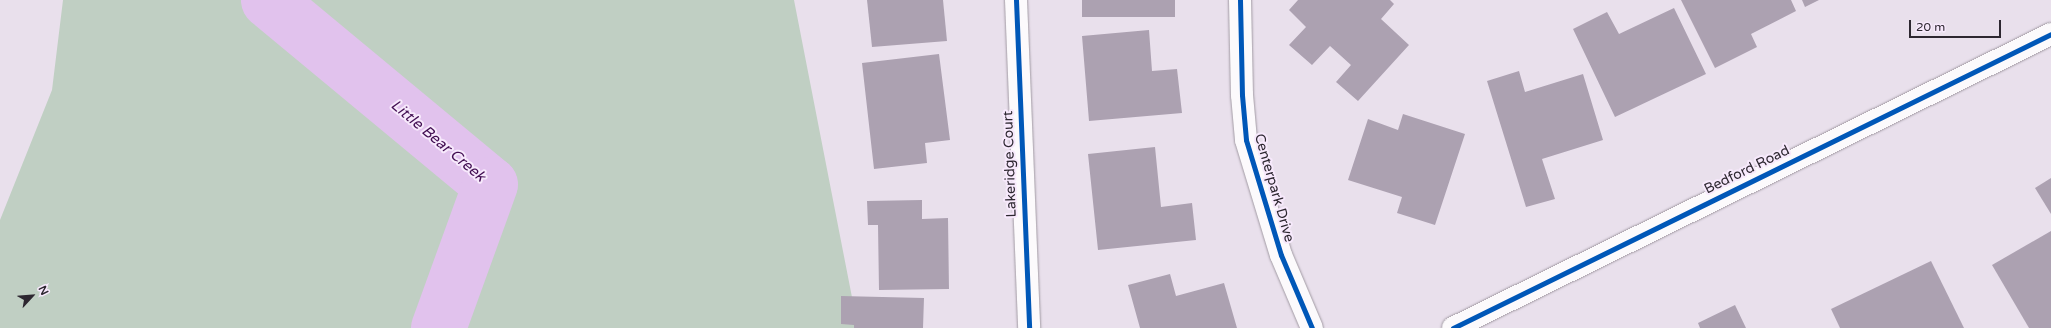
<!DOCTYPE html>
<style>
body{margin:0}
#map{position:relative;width:2051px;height:328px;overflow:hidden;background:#e9e0ec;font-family:"Varela Round",sans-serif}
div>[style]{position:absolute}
.green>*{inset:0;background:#c0cfc3}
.river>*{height:55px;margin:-27.5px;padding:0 27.5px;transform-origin:27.5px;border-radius:27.5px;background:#e1c2ed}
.building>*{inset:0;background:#aca1b1}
.roads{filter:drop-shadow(0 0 1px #a29ba4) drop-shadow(0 0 1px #a29ba4)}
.minor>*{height:22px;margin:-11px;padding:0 11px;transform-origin:11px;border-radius:11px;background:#fcfafc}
.tertiary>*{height:22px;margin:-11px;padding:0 11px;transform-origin:11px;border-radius:11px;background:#fcfafc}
.cycleway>*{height:5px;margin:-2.5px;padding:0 2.5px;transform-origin:2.5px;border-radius:2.5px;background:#0057b8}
span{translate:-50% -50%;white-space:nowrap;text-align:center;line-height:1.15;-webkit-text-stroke:4px #f7e9fc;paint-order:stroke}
.street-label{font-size:14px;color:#2d2730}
.water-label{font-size:15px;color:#420e52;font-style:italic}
.north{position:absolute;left:12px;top:276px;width:40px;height:40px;-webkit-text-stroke:3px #f7e9fc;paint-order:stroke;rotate:64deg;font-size:11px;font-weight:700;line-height:16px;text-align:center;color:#2d2730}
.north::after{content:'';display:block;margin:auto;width:14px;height:18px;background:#2d2730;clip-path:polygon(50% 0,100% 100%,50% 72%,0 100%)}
.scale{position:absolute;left:1909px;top:20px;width:92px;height:18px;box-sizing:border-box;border:2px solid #2d2730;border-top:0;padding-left:5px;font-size:12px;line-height:14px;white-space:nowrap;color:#2d2730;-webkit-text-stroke:3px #f7e9fc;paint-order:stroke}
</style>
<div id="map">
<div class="green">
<i style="clip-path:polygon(63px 0,794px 0,858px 328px,0 328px,0 220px,52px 90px)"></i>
</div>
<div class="river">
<i style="left:268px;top:0;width:288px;rotate:39.7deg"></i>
<i style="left:490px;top:184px;width:153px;rotate:109.9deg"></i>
</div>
<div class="building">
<i style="clip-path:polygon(867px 0,943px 0,947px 41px,872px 47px)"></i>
<i style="clip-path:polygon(1082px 0,1175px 0,1175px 17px,1082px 17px)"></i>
<i style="clip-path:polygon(1298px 0,1390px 0,1394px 4px,1381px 19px,1409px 45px,1358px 101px,1336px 82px,1351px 65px,1330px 46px,1312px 65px,1289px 45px,1306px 27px,1289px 10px)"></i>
<i style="clip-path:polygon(1681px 0,1791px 0,1796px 11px,1751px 34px,1757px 47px,1715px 68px)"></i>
<i style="clip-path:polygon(1802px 0,1819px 0,1805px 7px)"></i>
<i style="clip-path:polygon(1674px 8px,1706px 74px,1615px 117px,1573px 29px,1607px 12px,1619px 34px)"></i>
<i style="clip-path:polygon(1149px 30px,1152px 71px,1177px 69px,1182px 113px,1089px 121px,1082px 36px)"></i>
<i style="clip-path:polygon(939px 54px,950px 140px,925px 143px,927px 163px,874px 169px,862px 63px)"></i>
<i style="clip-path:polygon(1519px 71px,1525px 92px,1583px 74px,1603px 140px,1542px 159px,1555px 199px,1526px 207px,1487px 81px)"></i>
<i style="clip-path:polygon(1403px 114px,1465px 134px,1435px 225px,1397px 213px,1402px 197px,1348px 180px,1368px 119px,1398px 130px)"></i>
<i style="clip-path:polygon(1155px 147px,1161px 207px,1192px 203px,1196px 240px,1098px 250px,1088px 154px)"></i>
<i style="clip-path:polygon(2051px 178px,2051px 214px,2035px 188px)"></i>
<i style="clip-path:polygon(922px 200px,922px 219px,948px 218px,949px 289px,879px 290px,878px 225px,868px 225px,867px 201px)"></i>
<i style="clip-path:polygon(2051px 231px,2051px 328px,2029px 328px,1992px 265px)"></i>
<i style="clip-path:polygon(1931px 261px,1964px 328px,1840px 328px,1831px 309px)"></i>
<i style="clip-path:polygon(1170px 274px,1176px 296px,1224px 283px,1237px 328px,1140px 328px,1128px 285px)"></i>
<i style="clip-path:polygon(841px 296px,924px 298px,923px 328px,854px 328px,854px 325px,841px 324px)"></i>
<i style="clip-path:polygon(1735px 305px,1746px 328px,1700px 328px,1698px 323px)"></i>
</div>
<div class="roads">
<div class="minor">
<i style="left:1016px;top:0;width:328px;rotate:87.7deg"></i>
</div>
<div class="tertiary">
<i style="left:1240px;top:0;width:95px;rotate:88.8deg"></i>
<i style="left:1242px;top:95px;width:45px;rotate:84.9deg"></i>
<i style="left:1246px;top:140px;width:120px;rotate:73.1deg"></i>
<i style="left:1281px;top:255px;width:79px;rotate:67deg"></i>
<i style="left:1453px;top:328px;width:666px;rotate:-26.18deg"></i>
</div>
</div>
<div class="cycleway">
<i style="left:1016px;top:0;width:328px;rotate:87.7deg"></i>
<i style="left:1240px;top:0;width:95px;rotate:88.8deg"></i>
<i style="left:1242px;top:95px;width:45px;rotate:84.9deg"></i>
<i style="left:1246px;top:140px;width:120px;rotate:73.1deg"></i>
<i style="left:1281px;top:255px;width:79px;rotate:67deg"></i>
<i style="left:1453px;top:328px;width:666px;rotate:-26.18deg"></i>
</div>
<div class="street-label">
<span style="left:1010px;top:164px;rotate:-92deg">Lakeridge Court</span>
<span style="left:1747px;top:170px;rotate:-26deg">Bedford Road</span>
<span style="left:1274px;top:188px;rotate:74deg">Centerpark Drive</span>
</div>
<div class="water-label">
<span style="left:438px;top:141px;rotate:40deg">Little Bear Creek</span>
</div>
<div class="north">N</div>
<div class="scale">20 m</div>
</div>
